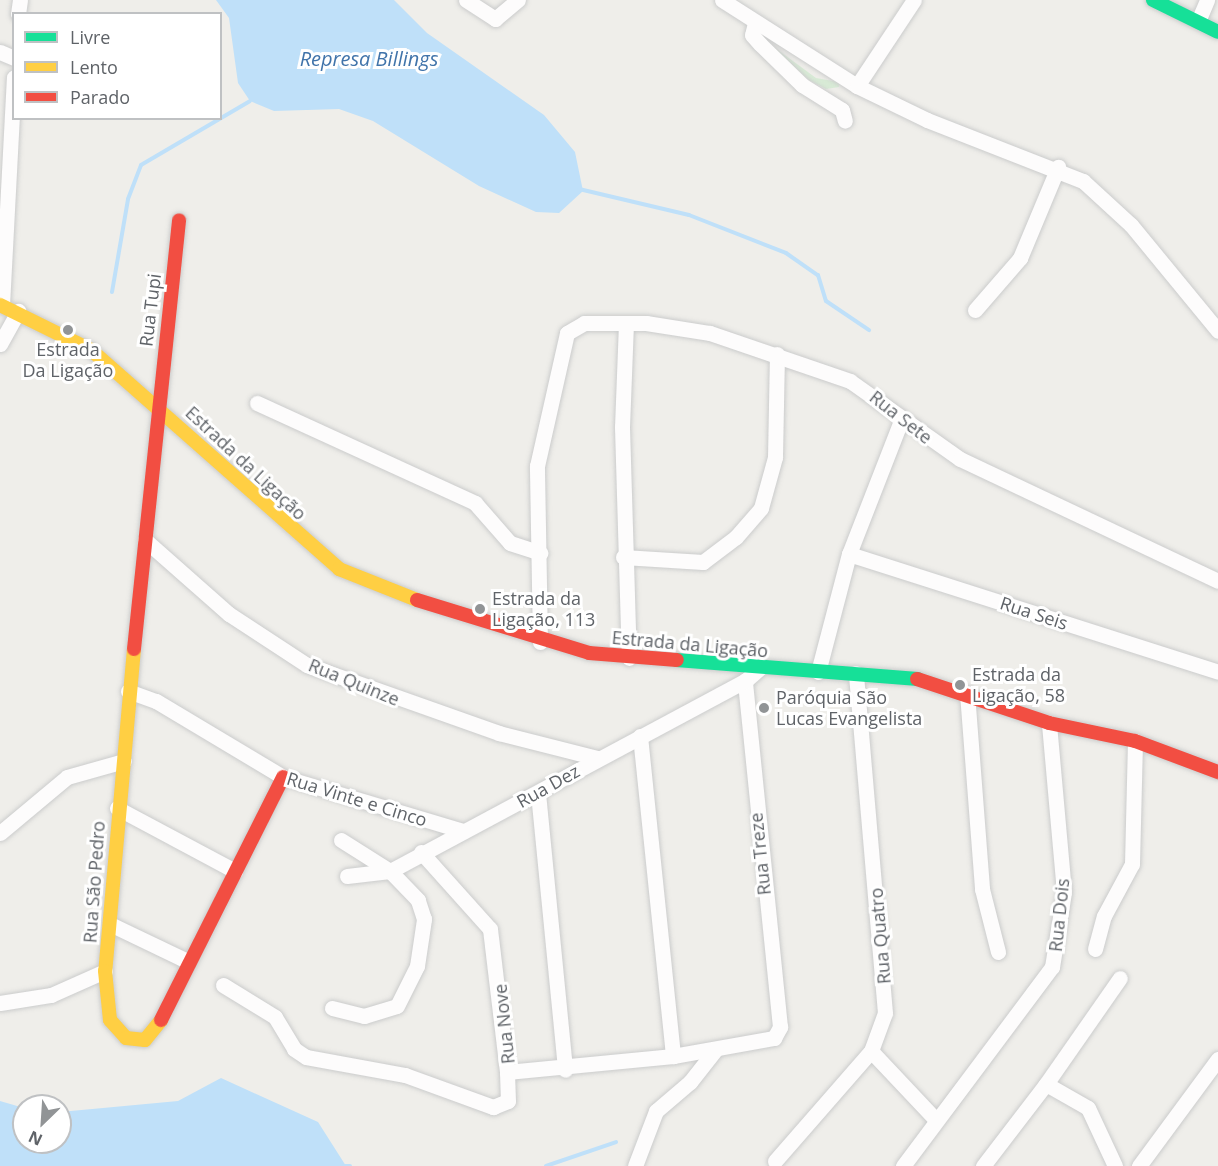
<!DOCTYPE html>
<meta charset="utf-8">
<style>
body{margin:0}
#map{position:relative;width:1218px;height:1166px;overflow:hidden;background:#efeeea;font-family:"Open Sans",sans-serif}
div>[style]{position:absolute}
.green>*{inset:0;background:#d8ebd6}
.water>*{inset:0;background:#bfe0f9}
.stream>*{height:4px;margin:-2px;padding:0 2px;transform-origin:2px;border-radius:2px;background:#bfe0f9}
.roads{filter:drop-shadow(0 0 2px #cbcccc) drop-shadow(0 0 2px #cbcccc)}
.street>*{height:15px;margin:-7.5px;padding:0 7.5px;transform-origin:7.5px;border-radius:7.5px;background:#fdfcfc}
.fast>*{height:14px;margin:-7px;padding:0 7px;transform-origin:7px;border-radius:7px;background:#16e098}
.slow>*{height:14px;margin:-7px;padding:0 7px;transform-origin:7px;border-radius:7px;background:#ffcf43}
.jam>*{height:14px;margin:-7px;padding:0 7px;transform-origin:7px;border-radius:7px;background:#f24e42}
.dots>*{width:16px;height:16px;translate:-50% -50%;box-sizing:border-box;border:3px solid #fff;border-radius:50%}
span{translate:-50% -50%;white-space:nowrap;text-align:center;line-height:1.15;-webkit-text-stroke:6px #fff;paint-order:stroke}
.street-label{font-size:18px;color:#5f6368}
.poi-label{font-size:18px;color:#5f6368}
.left{translate:0 -50%;text-align:left}
.water-label{font-size:20px;color:#4174aa;font-style:italic}
.legend{position:absolute;left:12px;top:12px;width:210px;height:108px;box-sizing:border-box;background:#fff;border:2px solid #bfc1c3;margin:0;padding:8px 10px;list-style:none;font-size:18px;color:#5f6368}
.legend li{display:flex;align-items:center;gap:12px;height:30px}
.legend b{width:30px;border:2px solid #bfc1c3}
.north{position:absolute;left:12px;top:1094px;width:60px;height:60px;box-sizing:border-box;background:#fff;border:2px solid #bfc1c3;border-radius:50%;rotate:205deg;font-size:16px;font-weight:700;line-height:24px;text-align:center;color:#5f6368}
.north::after{content:'';display:block;margin:auto;width:21px;height:27px;background:#919496;clip-path:polygon(50% 0,100% 100%,50% 72%,0 100%)}
</style>
<div id="map">
<div class="green">
<i style="clip-path:polygon(763px 39px,816px 78px,839px 82px,839px 87px,826px 89px,809px 80px)"></i>
</div>
<div class="water">
<i style="clip-path:polygon(216px 0,394px 0,427px 33px,544px 115px,575px 152px,583px 191px,559px 213px,536px 212px,479px 186px,373px 121px,339px 109px,274px 111px,250px 101px,238px 83px,229px 18px)"></i>
<i style="clip-path:polygon(221px 1078px,318px 1122px,346px 1166px,0 1166px,0 1101px,24px 1108px,24px 1142px,60px 1142px,60px 1112px,178px 1101px)"></i>
</div>
<div class="stream">
<i style="left:579px;top:189px;width:113px;rotate:13.3deg"></i>
<i style="left:689px;top:215px;width:104px;rotate:21.4deg"></i>
<i style="left:786px;top:253px;width:39px;rotate:35deg"></i>
<i style="left:818px;top:275px;width:27px;rotate:73deg"></i>
<i style="left:826px;top:301px;width:52px;rotate:34deg"></i>
<i style="left:112px;top:292px;width:94px;rotate:-80.2deg"></i>
<i style="left:128px;top:199px;width:36px;rotate:-69deg"></i>
<i style="left:141px;top:165px;width:126px;rotate:-30.4deg"></i>
<i style="left:344px;top:1166px;width:6px"></i>
<i style="left:546px;top:1166px;width:74px;rotate:-18.9deg"></i>
</div>
<div class="roads">
<div class="street">
<i style="left:466px;top:0;width:35px;rotate:33deg"></i>
<i style="left:495px;top:19px;width:30px;rotate:-40deg"></i>
<i style="left:722px;top:0;width:160px;rotate:32.5deg"></i>
<i style="left:857px;top:86px;width:78px;rotate:25.9deg"></i>
<i style="left:927px;top:120px;width:168px;rotate:21.4deg"></i>
<i style="left:1083px;top:181px;width:65px;rotate:42.5deg"></i>
<i style="left:1131px;top:225px;width:137px;rotate:50.6deg"></i>
<i style="left:18px;top:14px;width:14px;rotate:-82deg"></i>
<i style="left:1199px;top:19px;width:21px;rotate:-67deg"></i>
<i style="left:755px;top:23px;width:12px;rotate:104deg"></i>
<i style="left:752px;top:35px;width:12px;rotate:48deg"></i>
<i style="left:760px;top:44px;width:59px;rotate:44.3deg"></i>
<i style="left:802px;top:85px;width:47px;rotate:32deg"></i>
<i style="left:842px;top:110px;width:11px;rotate:75deg"></i>
<i style="left:0;top:52px;width:15px;rotate:23deg"></i>
<i style="left:857px;top:86px;width:103px;rotate:-56.5deg"></i>
<i style="left:2px;top:305px;width:228px;rotate:-87deg"></i>
<i style="left:975px;top:310px;width:69px;rotate:-49.1deg"></i>
<i style="left:1020px;top:258px;width:99px;rotate:-67.3deg"></i>
<i style="left:626px;top:323px;width:104px;rotate:92.2deg"></i>
<i style="left:622px;top:427px;width:231px;rotate:88.3deg"></i>
<i style="left:0;top:344px;width:38px;rotate:-61deg"></i>
<i style="left:257px;top:403px;width:240px;rotate:24.6deg"></i>
<i style="left:475px;top:503px;width:53px;rotate:48.8deg"></i>
<i style="left:510px;top:543px;width:32px;rotate:18deg"></i>
<i style="left:145px;top:540px;width:112px;rotate:41.4deg"></i>
<i style="left:229px;top:614px;width:93px;rotate:33.2deg"></i>
<i style="left:307px;top:665px;width:204px;rotate:19.5deg"></i>
<i style="left:499px;top:733px;width:101px;rotate:14.3deg"></i>
<i style="left:849px;top:554px;width:387px;rotate:17.7deg"></i>
<i style="left:623px;top:557px;width:80px;rotate:3.6deg"></i>
<i style="left:703px;top:562px;width:41px;rotate:-37.1deg"></i>
<i style="left:736px;top:537px;width:38px;rotate:-49deg"></i>
<i style="left:761px;top:508px;width:53px;rotate:-74.6deg"></i>
<i style="left:775px;top:457px;width:103px;rotate:-88.9deg"></i>
<i style="left:540px;top:642px;width:176px;rotate:-91deg"></i>
<i style="left:537px;top:466px;width:136px;rotate:-77.3deg"></i>
<i style="left:567px;top:333px;width:20px;rotate:-30deg"></i>
<i style="left:584px;top:323px;width:62px"></i>
<i style="left:646px;top:323px;width:65px;rotate:8.9deg"></i>
<i style="left:710px;top:333px;width:148px;rotate:18.9deg"></i>
<i style="left:850px;top:381px;width:135px;rotate:35.3deg"></i>
<i style="left:960px;top:459px;width:285px;rotate:25.3deg"></i>
<i style="left:818px;top:672px;width:122px;rotate:-75.3deg"></i>
<i style="left:849px;top:554px;width:146px;rotate:-68.7deg"></i>
<i style="left:128px;top:691px;width:30px;rotate:20deg"></i>
<i style="left:156px;top:701px;width:148px;rotate:30.9deg"></i>
<i style="left:283px;top:777px;width:188px;rotate:16.7deg"></i>
<i style="left:967px;top:693px;width:197px;rotate:85.6deg"></i>
<i style="left:982px;top:889px;width:65px;rotate:75.7deg"></i>
<i style="left:640px;top:736px;width:322px;rotate:84.1deg"></i>
<i style="left:538px;top:793px;width:278px;rotate:84.4deg"></i>
<i style="left:117px;top:808px;width:134px;rotate:28.1deg"></i>
<i style="left:0;top:833px;width:87px;rotate:-39.9deg"></i>
<i style="left:67px;top:777px;width:59px;rotate:-15.7deg"></i>
<i style="left:421px;top:852px;width:103px;rotate:48.1deg"></i>
<i style="left:490px;top:929px;width:144px;rotate:83.2deg"></i>
<i style="left:507px;top:1072px;width:167px;rotate:-5.5deg"></i>
<i style="left:673px;top:1056px;width:103px;rotate:-10.1deg"></i>
<i style="left:774px;top:1038px;width:13px;rotate:-61deg"></i>
<i style="left:780px;top:1027px;width:348px;rotate:-95.8deg"></i>
<i style="left:745px;top:681px;width:20px;rotate:-41deg"></i>
<i style="left:347px;top:876px;width:43px;rotate:-6.6deg"></i>
<i style="left:390px;top:871px;width:403px;rotate:-28.2deg"></i>
<i style="left:112px;top:925px;width:83px;rotate:25.6deg"></i>
<i style="left:1095px;top:949px;width:34px;rotate:-75deg"></i>
<i style="left:1104px;top:916px;width:59px;rotate:-61.7deg"></i>
<i style="left:1132px;top:864px;width:123px;rotate:-88.6deg"></i>
<i style="left:223px;top:985px;width:61px;rotate:31.6deg"></i>
<i style="left:275px;top:1017px;width:37px;rotate:59deg"></i>
<i style="left:294px;top:1049px;width:14px;rotate:34deg"></i>
<i style="left:306px;top:1057px;width:101px;rotate:10.3deg"></i>
<i style="left:405px;top:1075px;width:94px;rotate:20deg"></i>
<i style="left:493px;top:1107px;width:16px;rotate:-22deg"></i>
<i style="left:508px;top:1101px;width:29px;rotate:-92deg"></i>
<i style="left:0;top:1003px;width:52px;rotate:-8.9deg"></i>
<i style="left:51px;top:995px;width:59px;rotate:-24deg"></i>
<i style="left:332px;top:1008px;width:33px;rotate:14deg"></i>
<i style="left:364px;top:1016px;width:34px;rotate:-17deg"></i>
<i style="left:397px;top:1006px;width:45px;rotate:-63.4deg"></i>
<i style="left:417px;top:966px;width:48px;rotate:-81.5deg"></i>
<i style="left:424px;top:919px;width:20px;rotate:-108deg"></i>
<i style="left:418px;top:900px;width:40px;rotate:-134deg"></i>
<i style="left:390px;top:871px;width:58px;rotate:-147.7deg"></i>
<i style="left:871px;top:1051px;width:95px;rotate:46.7deg"></i>
<i style="left:1046px;top:1084px;width:129px;rotate:-55.1deg"></i>
<i style="left:775px;top:1161px;width:146px;rotate:-48.9deg"></i>
<i style="left:871px;top:1051px;width:40px;rotate:-69.8deg"></i>
<i style="left:885px;top:1013px;width:341px;rotate:-94.9deg"></i>
<i style="left:635px;top:1166px;width:59px;rotate:-69.1deg"></i>
<i style="left:656px;top:1111px;width:45px;rotate:-40.5deg"></i>
<i style="left:690px;top:1082px;width:42px;rotate:-51.8deg"></i>
<i style="left:903px;top:1166px;width:249px;rotate:-53.2deg"></i>
<i style="left:1052px;top:967px;width:76px;rotate:-80.9deg"></i>
<i style="left:1064px;top:892px;width:170px;rotate:-95.1deg"></i>
<i style="left:983px;top:1166px;width:103px;rotate:-52.5deg"></i>
<i style="left:1046px;top:1084px;width:48px;rotate:29.7deg"></i>
<i style="left:1088px;top:1108px;width:64px;rotate:65deg"></i>
<i style="left:1139px;top:1166px;width:133px;rotate:-53.6deg"></i>
</div>
<div class="fast">
<i style="left:1153px;top:0;width:72px;rotate:26.2deg"></i>
<i style="left:677px;top:660px;width:241px;rotate:4.5deg"></i>
</div>
<div class="slow">
<i style="left:0;top:305px;width:102px;rotate:26.3deg"></i>
<i style="left:91px;top:350px;width:331px;rotate:41.4deg"></i>
<i style="left:339px;top:569px;width:84px;rotate:21.7deg"></i>
<i style="left:134px;top:649px;width:323px;rotate:95.1deg"></i>
<i style="left:105px;top:971px;width:49px;rotate:84.2deg"></i>
<i style="left:110px;top:1020px;width:24px;rotate:48deg"></i>
<i style="left:126px;top:1038px;width:19px;rotate:6deg"></i>
<i style="left:145px;top:1040px;width:26px;rotate:-51deg"></i>
</div>
<div class="jam">
<i style="left:417px;top:600px;width:180px;rotate:17.1deg"></i>
<i style="left:589px;top:653px;width:88px;rotate:4.5deg"></i>
<i style="left:134px;top:649px;width:431px;rotate:-84deg"></i>
<i style="left:917px;top:679px;width:139px;rotate:18.4deg"></i>
<i style="left:1049px;top:723px;width:88px;rotate:11.8deg"></i>
<i style="left:1135px;top:741px;width:89px;rotate:20.5deg"></i>
<i style="left:161px;top:1020px;width:272px;rotate:-63.3deg"></i>
</div>
</div>
<div class="dots">
<i style="left:68px;top:330px;background:#919496"></i>
<i style="left:480px;top:609px;background:#919496"></i>
<i style="left:960px;top:685px;background:#919496"></i>
<i style="left:764px;top:708px;background:#919496"></i>
</div>
<div class="street-label">
<span style="left:150px;top:310px;rotate:-83deg">Rua Tupi</span>
<span style="left:901px;top:417px;rotate:38deg">Rua Sete</span>
<span style="left:246px;top:463px;rotate:43deg">Estrada da Ligação</span>
<span style="left:1034px;top:613px;rotate:18deg">Rua Seis</span>
<span style="left:690px;top:644px;rotate:5deg">Estrada da Ligação</span>
<span style="left:354px;top:682px;rotate:22deg">Rua Quinze</span>
<span style="left:548px;top:786px;rotate:-29deg">Rua Dez</span>
<span style="left:357px;top:799px;rotate:17deg">Rua Vinte e Cinco</span>
<span style="left:760px;top:854px;rotate:-96deg">Rua Treze</span>
<span style="left:94px;top:882px;rotate:-86deg">Rua São Pedro</span>
<span style="left:1059px;top:915px;rotate:-84deg">Rua Dois</span>
<span style="left:880px;top:936px;rotate:-95deg">Rua Quatro</span>
<span style="left:504px;top:1024px;rotate:-96deg">Rua Nove</span>
</div>
<div class="poi-label">
<span style="left:68px;top:360px">Estrada<br>Da Ligação</span>
<span class="left" style="left:492px;top:609px">Estrada da<br>Ligação, 113</span>
<span class="left" style="left:972px;top:685px">Estrada da<br>Ligação, 58</span>
<span class="left" style="left:776px;top:708px">Paróquia São<br>Lucas Evangelista</span>
</div>
<div class="water-label">
<span style="left:369px;top:58px">Represa Billings</span>
</div>
<ul class="legend">
<li><b style="height:8px;background:#16e098"></b>Livre</li>
<li><b style="height:8px;background:#ffcf43"></b>Lento</li>
<li><b style="height:8px;background:#f24e42"></b>Parado</li>
</ul>
<div class="north">N</div>
</div>
